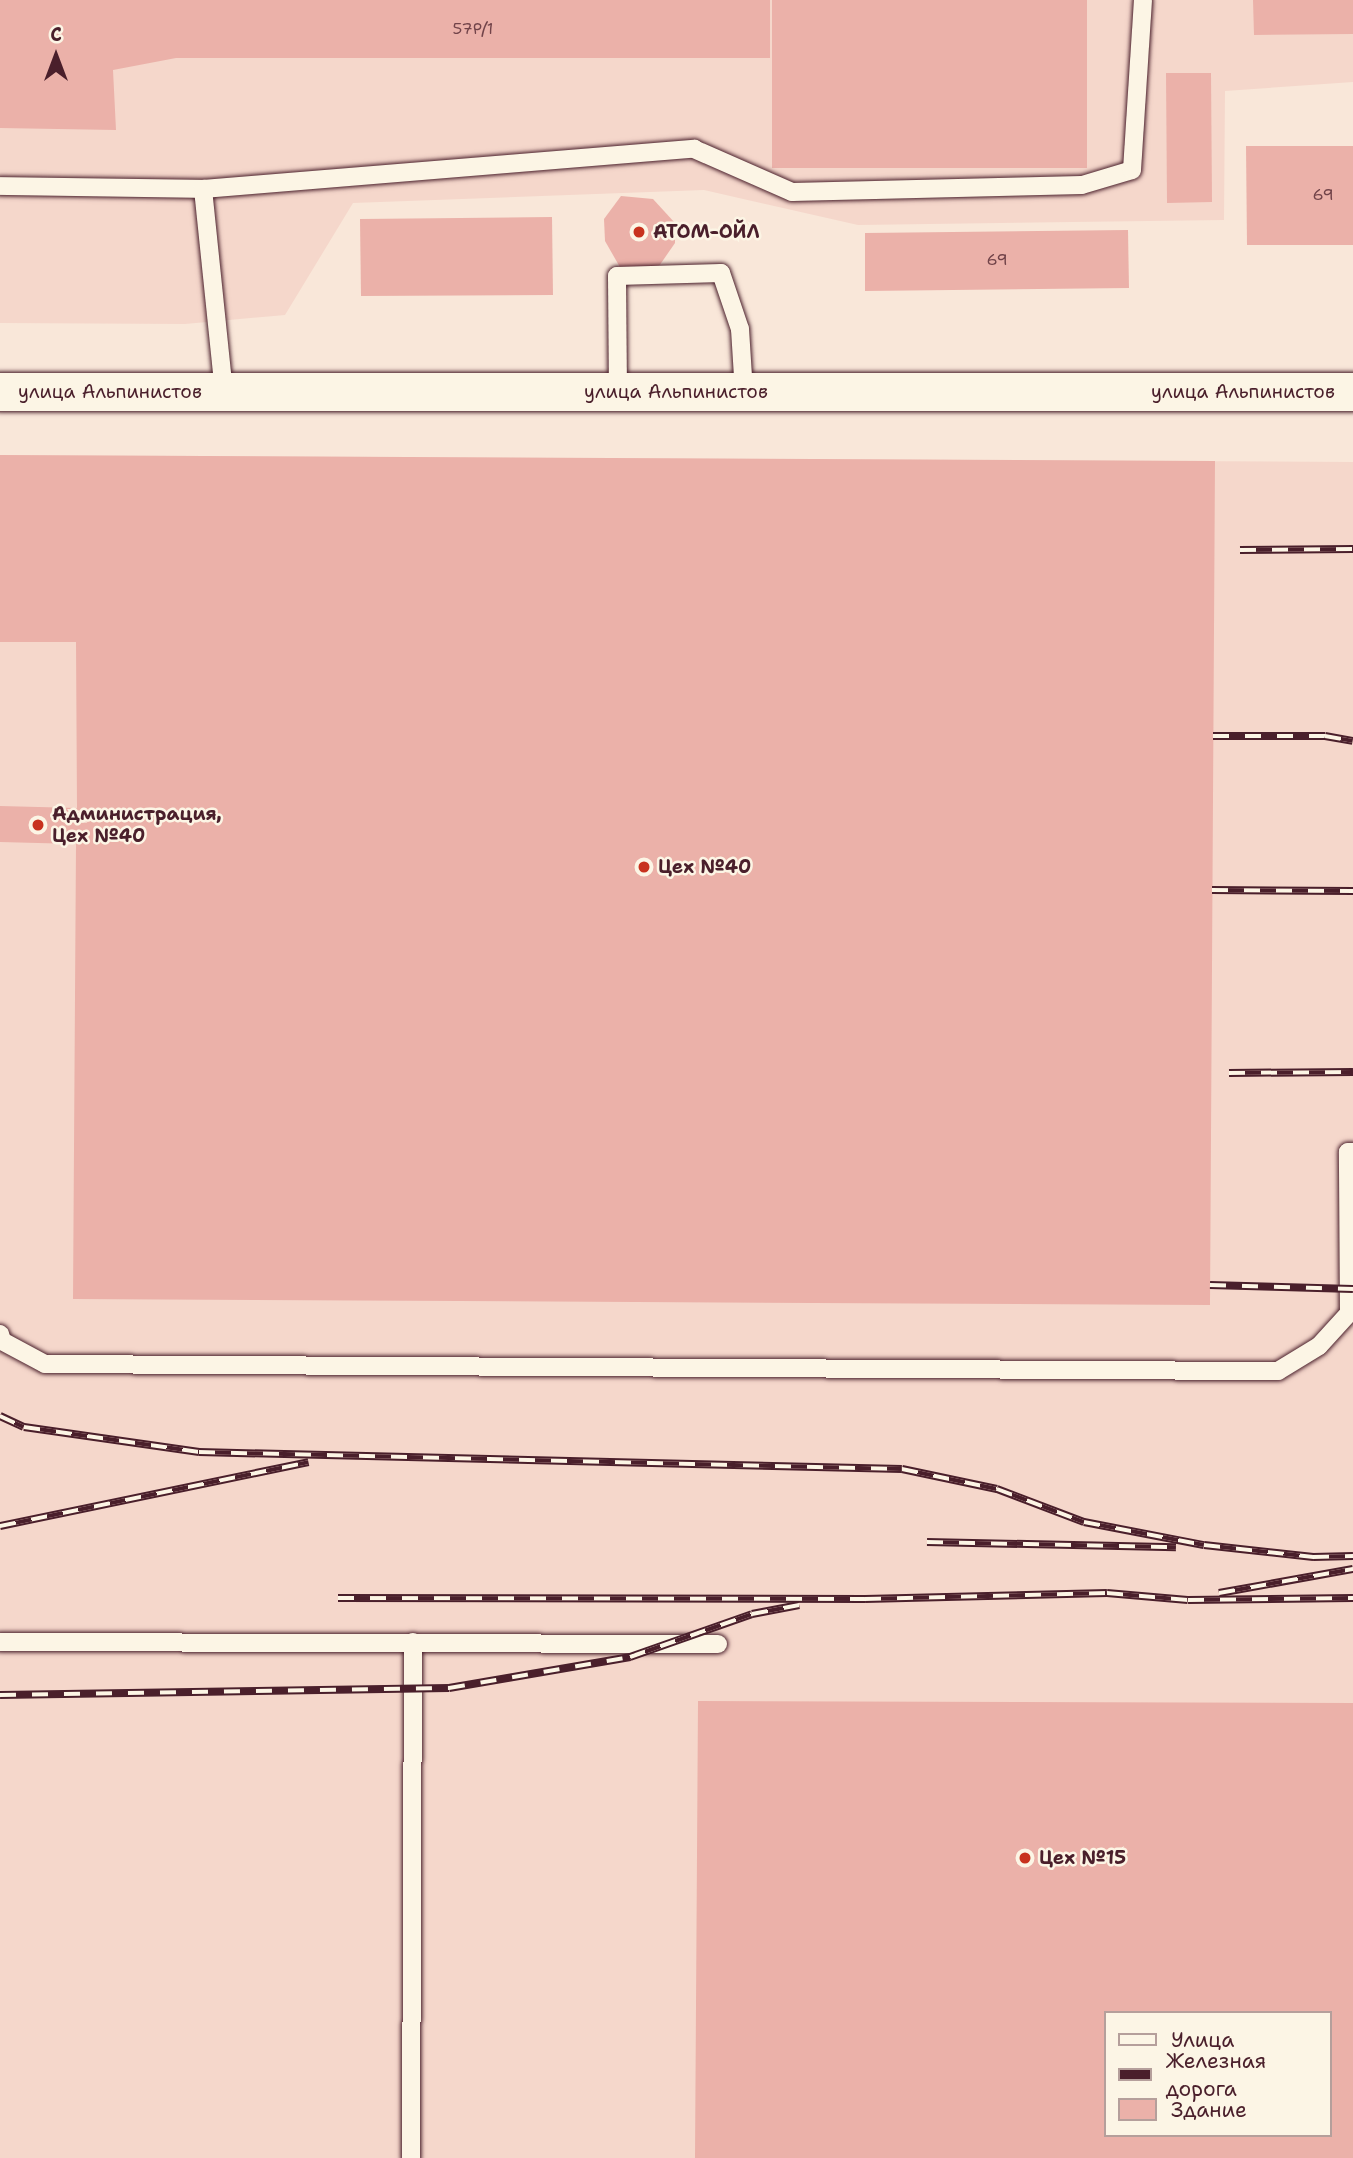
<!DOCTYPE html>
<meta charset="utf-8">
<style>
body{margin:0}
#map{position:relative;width:1353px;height:2158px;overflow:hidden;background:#f9e7d9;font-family:"Shantell Sans",sans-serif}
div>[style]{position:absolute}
.built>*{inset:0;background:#f5d7cb}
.building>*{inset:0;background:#ebb1a9}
.roads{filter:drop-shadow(0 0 2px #4a1f2b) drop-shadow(0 0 2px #4a1f2b)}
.lane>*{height:18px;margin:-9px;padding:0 9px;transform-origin:9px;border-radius:9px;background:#fcf5e5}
.secondary>*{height:38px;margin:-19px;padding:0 19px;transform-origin:19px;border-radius:19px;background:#fcf5e5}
.rail>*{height:8px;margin-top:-4px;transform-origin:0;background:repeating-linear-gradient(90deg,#fcf5e5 0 16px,#4a1f2b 0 32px);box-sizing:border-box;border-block:2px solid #4a1f2b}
.dots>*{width:19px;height:19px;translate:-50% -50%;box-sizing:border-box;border:4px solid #fcf5e5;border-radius:50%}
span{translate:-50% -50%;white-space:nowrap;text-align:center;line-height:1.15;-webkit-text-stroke:5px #fcf5e5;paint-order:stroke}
.number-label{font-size:16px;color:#72444a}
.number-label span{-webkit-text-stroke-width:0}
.poi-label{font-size:19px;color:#4a1f2b;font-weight:700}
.left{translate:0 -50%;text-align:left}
.street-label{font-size:19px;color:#4a1f2b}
.legend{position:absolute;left:1104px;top:2011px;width:228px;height:126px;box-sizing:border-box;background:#fcf5e5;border:2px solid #b59f9b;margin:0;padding:9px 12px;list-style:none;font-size:21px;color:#4a1f2b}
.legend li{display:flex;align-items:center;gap:14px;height:35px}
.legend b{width:35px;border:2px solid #b59f9b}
.north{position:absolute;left:21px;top:21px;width:70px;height:70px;-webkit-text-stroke:5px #fcf5e5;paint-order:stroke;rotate:0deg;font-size:19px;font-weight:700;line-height:28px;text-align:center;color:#4a1f2b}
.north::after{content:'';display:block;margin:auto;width:24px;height:32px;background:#4a1f2b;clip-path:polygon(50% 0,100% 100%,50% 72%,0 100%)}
</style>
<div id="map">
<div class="built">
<i style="clip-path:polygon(0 0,1353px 0,1353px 82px,1225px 91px,1224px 220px,858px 225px,704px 190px,353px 203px,285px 315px,185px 324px,0 323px)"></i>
<i style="clip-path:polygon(evenodd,0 455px,1353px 462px,1353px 2158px,0 2158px,0 455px,1106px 2013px,1330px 2013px,1330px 2135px,1106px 2135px,1106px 2013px)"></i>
</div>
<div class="building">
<i style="clip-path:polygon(0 0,770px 0,770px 58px,176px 58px,113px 70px,116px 130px,0 128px)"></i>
<i style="clip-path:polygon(772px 0,1087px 0,1087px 168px,772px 168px)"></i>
<i style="clip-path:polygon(1253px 0,1353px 0,1353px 34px,1254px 35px)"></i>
<i style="clip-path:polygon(1166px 73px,1211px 73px,1212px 202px,1167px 203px)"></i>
<i style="clip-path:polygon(1246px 146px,1353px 146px,1353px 245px,1247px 245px)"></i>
<i style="clip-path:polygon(621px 196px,653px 199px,675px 223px,675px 243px,657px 269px,621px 269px,605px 241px,604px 219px)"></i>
<i style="clip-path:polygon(552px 217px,553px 295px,361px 296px,360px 219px)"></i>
<i style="clip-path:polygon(1128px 230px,1129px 288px,865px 291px,865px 233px)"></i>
<i style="clip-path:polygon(0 455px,1215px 461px,1210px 1305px,73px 1299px,76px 844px,0 842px,0 806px,77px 808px,76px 642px,0 642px)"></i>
<i style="clip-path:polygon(evenodd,698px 1701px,1353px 1703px,1353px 2158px,695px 2158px,698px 1701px,1106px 2013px,1330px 2013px,1330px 2135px,1106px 2135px,1106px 2013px)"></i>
</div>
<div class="roads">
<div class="lane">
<i style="left:0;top:186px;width:203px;rotate:0.8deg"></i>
<i style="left:203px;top:189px;width:204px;rotate:84.1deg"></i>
<i style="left:203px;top:189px;width:493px;rotate:-4.7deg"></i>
<i style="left:694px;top:149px;width:107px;rotate:23.7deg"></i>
<i style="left:792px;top:192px;width:290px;rotate:-1.4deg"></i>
<i style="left:1082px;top:185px;width:52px;rotate:-16.7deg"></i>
<i style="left:1132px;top:170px;width:170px;rotate:-86.3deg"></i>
<i style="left:618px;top:392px;width:116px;rotate:-90.5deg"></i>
<i style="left:617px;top:276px;width:104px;rotate:-1.7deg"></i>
<i style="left:721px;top:273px;width:59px;rotate:71.3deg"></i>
<i style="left:740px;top:329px;width:63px;rotate:86.4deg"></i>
<i style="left:0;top:1334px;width:7px;rotate:74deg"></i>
<i style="left:2px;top:1341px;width:49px;rotate:28.1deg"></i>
<i style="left:45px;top:1364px;width:1233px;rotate:0.33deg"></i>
<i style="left:1278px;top:1371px;width:48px;rotate:-31.4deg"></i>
<i style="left:1319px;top:1346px;width:45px;rotate:-47.7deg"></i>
<i style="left:1349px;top:1313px;width:161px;rotate:-90.4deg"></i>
<i style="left:1348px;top:1152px;width:5px"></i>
<i style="left:0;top:1642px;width:718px;rotate:0.16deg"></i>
<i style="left:411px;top:2158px;width:516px;rotate:-89.78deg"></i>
</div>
<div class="secondary">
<i style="left:0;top:392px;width:1353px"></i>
</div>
</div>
<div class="rail">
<i style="left:1240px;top:550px;width:113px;rotate:-0.5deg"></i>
<i style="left:1213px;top:736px;width:112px"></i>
<i style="left:1325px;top:736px;width:28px;rotate:10deg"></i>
<i style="left:1212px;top:890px;width:141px;rotate:0.4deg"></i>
<i style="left:1229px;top:1073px;width:124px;rotate:-0.5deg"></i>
<i style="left:1210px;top:1285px;width:143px;rotate:1.6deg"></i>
<i style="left:0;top:1416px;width:26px;rotate:25deg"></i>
<i style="left:24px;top:1427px;width:177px;rotate:8.1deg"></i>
<i style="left:199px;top:1452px;width:703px;rotate:1.39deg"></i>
<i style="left:902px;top:1469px;width:97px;rotate:11.9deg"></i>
<i style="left:997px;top:1489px;width:93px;rotate:20.8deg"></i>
<i style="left:1084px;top:1522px;width:122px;rotate:10.9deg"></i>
<i style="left:1204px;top:1545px;width:110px;rotate:6.3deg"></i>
<i style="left:1313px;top:1557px;width:40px;rotate:-1.4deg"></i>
<i style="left:0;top:1526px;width:315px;rotate:-11.7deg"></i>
<i style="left:927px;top:1542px;width:249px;rotate:1.2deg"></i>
<i style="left:1219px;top:1593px;width:136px;rotate:-10.2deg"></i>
<i style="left:338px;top:1598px;width:527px;rotate:0.11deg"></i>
<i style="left:865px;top:1599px;width:242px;rotate:-1.4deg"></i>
<i style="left:1107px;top:1593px;width:81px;rotate:4.9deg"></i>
<i style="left:1188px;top:1600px;width:165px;rotate:-0.7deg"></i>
<i style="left:0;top:1695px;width:449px;rotate:-0.9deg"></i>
<i style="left:449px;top:1688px;width:184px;rotate:-9.7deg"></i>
<i style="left:630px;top:1657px;width:129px;rotate:-19.4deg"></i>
<i style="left:752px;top:1614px;width:48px;rotate:-10.8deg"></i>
</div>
<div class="dots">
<i style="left:639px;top:232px;background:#c8321e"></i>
<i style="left:38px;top:825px;background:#c8321e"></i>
<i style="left:644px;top:867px;background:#c8321e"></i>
<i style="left:1025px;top:1858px;background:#c8321e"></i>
</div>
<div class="number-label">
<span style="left:473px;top:29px">57Р/1</span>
<span style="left:1323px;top:195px">69</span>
<span style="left:997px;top:260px">69</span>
</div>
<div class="poi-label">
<span class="left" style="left:653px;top:232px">АТОМ-ОЙЛ</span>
<span class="left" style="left:52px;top:825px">Администрация,<br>Цех №40</span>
<span class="left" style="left:658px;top:867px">Цех №40</span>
<span class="left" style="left:1039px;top:1858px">Цех №15</span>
</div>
<div class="street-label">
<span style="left:110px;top:392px">улица Альпинистов</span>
<span style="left:676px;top:392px">улица Альпинистов</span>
<span style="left:1243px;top:392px">улица Альпинистов</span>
</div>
<ul class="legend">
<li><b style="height:9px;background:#fcf5e5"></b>Улица</li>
<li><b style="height:9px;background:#4a1f2b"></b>Железная дорога</li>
<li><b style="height:19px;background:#ebb1a9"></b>Здание</li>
</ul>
<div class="north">С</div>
</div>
